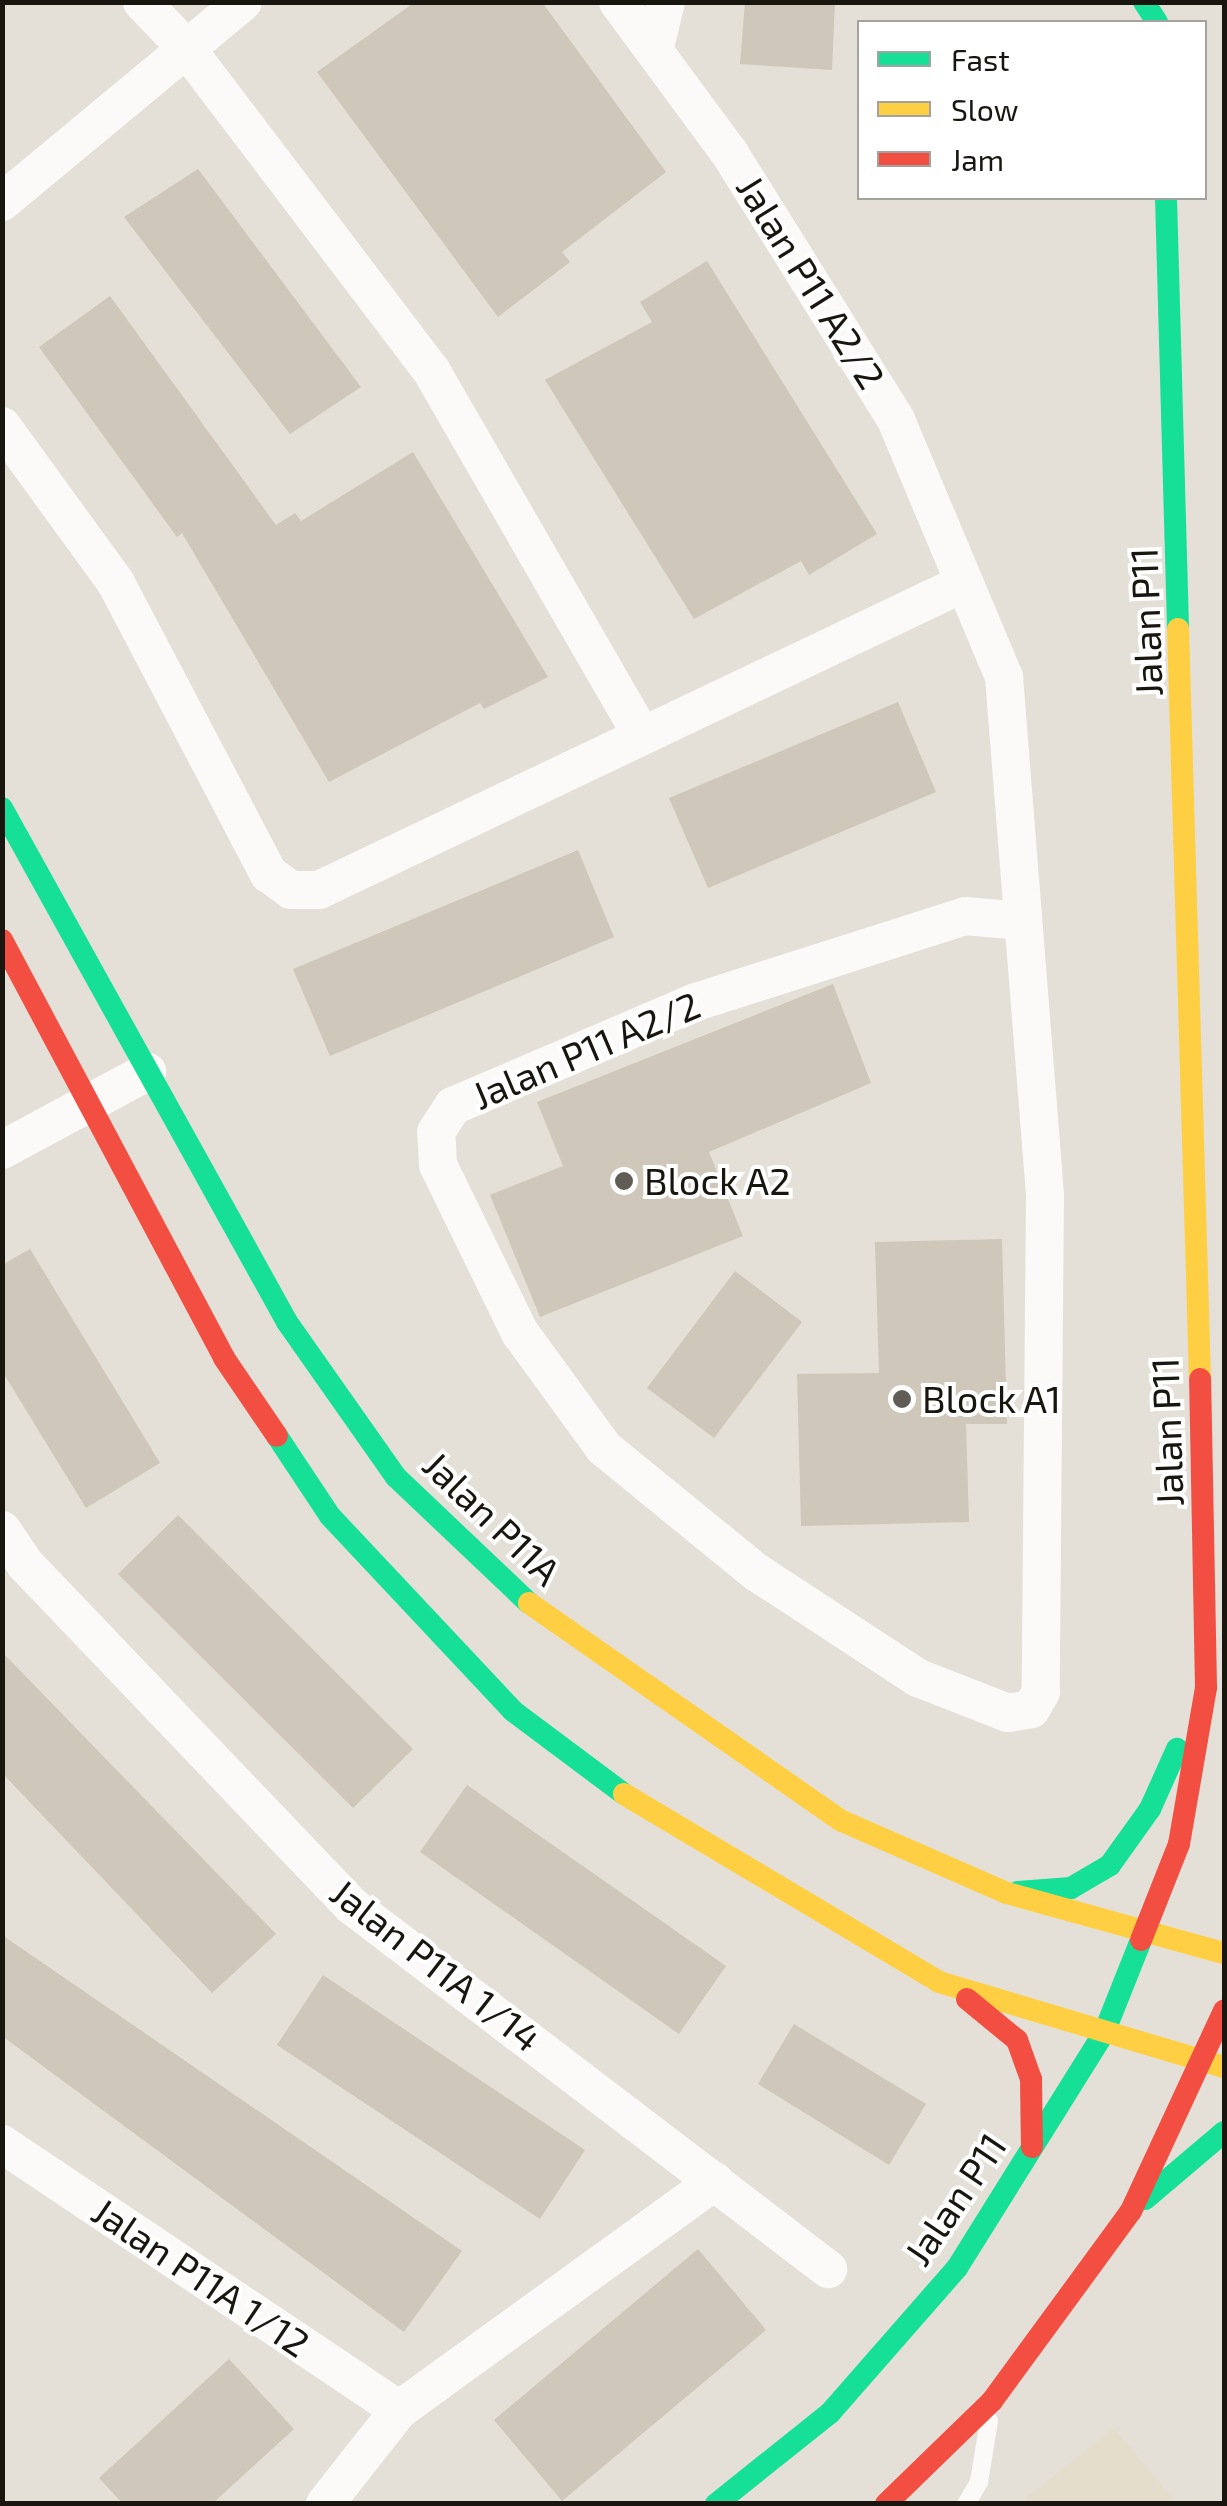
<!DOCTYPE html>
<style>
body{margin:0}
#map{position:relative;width:1227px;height:2506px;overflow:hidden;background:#e4e0d7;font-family:"Exo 2",sans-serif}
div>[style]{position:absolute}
.built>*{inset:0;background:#e5ddcb}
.building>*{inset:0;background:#cec7ba}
.lane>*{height:18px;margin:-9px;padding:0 9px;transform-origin:9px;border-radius:9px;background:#fbfaf9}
.street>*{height:38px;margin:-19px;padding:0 19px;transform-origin:19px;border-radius:19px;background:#fbfaf9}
.fast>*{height:22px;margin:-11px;padding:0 11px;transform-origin:11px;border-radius:11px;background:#16e098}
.slow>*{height:22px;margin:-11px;padding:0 11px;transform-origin:11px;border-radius:11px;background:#ffcf43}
.jam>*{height:22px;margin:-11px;padding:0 11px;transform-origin:11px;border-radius:11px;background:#f24e42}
.dots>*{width:28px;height:28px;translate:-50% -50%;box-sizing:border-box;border:5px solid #fff;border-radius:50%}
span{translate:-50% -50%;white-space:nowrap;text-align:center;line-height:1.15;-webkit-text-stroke:8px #fff;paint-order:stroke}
.street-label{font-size:38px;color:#191610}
.poi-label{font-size:38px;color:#191610}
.left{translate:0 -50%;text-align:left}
.frame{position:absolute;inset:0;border:5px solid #191610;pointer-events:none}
.legend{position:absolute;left:857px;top:20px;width:350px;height:180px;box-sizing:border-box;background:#fff;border:2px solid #a3a29f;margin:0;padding:12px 18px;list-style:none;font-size:30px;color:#191610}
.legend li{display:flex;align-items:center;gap:20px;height:50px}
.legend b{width:50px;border:2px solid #a3a29f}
</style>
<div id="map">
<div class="built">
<i style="clip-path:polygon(1114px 2428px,1177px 2503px,1020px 2503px)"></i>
</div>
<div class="building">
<i style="clip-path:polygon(415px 2px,542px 2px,666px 172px,562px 252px,570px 262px,498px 317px,317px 72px)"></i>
<i style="clip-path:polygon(745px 2px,835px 2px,832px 70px,740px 64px)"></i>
<i style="clip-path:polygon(198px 169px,361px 387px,290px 434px,124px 217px)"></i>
<i style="clip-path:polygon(707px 261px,877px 534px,809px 575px,801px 561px,694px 619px,545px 380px,652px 322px,640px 302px)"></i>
<i style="clip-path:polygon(110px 296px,276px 525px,295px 513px,301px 521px,413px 452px,548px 677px,484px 709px,480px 703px,329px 782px,182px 533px,177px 537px,39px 347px)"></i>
<i style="clip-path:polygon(898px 702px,936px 792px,708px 888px,669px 798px)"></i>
<i style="clip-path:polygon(578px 850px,614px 937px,330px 1056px,293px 969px)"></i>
<i style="clip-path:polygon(833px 984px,871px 1083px,709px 1152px,743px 1236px,540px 1317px,490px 1195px,563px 1166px,537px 1102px)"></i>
<i style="clip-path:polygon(1002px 1239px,1007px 1424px,966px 1424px,969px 1522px,801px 1526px,797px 1374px,879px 1373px,875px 1242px)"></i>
<i style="clip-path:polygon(30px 1249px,160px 1463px,86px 1508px,2px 1371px,2px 1265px)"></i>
<i style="clip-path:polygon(735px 1271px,802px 1322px,714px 1438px,647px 1388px)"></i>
<i style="clip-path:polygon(178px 1515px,413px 1749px,353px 1808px,118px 1574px)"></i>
<i style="clip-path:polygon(2px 1652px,276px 1934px,212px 1993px,2px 1773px)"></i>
<i style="clip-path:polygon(467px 1785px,726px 1966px,679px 2034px,420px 1852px)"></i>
<i style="clip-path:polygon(2px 1935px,462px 2251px,404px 2332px,2px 2036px)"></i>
<i style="clip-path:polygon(323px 1975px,585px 2150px,540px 2219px,277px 2045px)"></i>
<i style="clip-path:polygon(794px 2024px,926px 2104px,889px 2165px,758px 2084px)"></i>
<i style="clip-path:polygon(698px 2249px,766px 2330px,562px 2501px,494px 2420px)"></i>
<i style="clip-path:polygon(229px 2359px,294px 2429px,212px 2504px,123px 2504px,99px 2478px)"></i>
</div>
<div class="lane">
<i style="left:966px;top:2504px;width:26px;rotate:-59deg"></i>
<i style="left:979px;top:2482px;width:62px;rotate:-80.7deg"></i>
</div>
<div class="street">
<i style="left:142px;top:2px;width:65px;rotate:46.2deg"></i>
<i style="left:187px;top:49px;width:405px;rotate:52.8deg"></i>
<i style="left:432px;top:372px;width:420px;rotate:60deg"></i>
<i style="left:618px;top:2px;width:189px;rotate:53.6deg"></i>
<i style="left:730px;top:154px;width:314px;rotate:58deg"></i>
<i style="left:896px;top:420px;width:279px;rotate:67.2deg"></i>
<i style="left:1004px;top:677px;width:520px;rotate:85.47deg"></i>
<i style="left:1045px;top:1195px;width:497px;rotate:90.5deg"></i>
<i style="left:1041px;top:1692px;width:20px;rotate:120deg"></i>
<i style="left:1031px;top:1709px;width:23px;rotate:170deg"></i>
<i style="left:1008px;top:1713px;width:97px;rotate:-158.7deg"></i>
<i style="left:918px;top:1678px;width:194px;rotate:-146.8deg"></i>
<i style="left:756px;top:1572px;width:196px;rotate:-140.8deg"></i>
<i style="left:604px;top:1448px;width:142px;rotate:-126.1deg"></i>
<i style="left:520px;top:1333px;width:187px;rotate:-116deg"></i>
<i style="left:438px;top:1165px;width:33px;rotate:-93deg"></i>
<i style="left:436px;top:1132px;width:31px;rotate:-57deg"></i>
<i style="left:453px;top:1106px;width:264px;rotate:-23.2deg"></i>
<i style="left:696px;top:1002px;width:282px;rotate:-17.7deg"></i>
<i style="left:965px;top:916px;width:57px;rotate:5deg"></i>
<i style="left:655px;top:47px;width:46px;rotate:-76.3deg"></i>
<i style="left:2px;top:202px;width:313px;rotate:-39.7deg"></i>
<i style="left:2px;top:426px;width:194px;rotate:54deg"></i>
<i style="left:116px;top:583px;width:329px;rotate:62.3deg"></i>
<i style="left:269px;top:874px;width:27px;rotate:36deg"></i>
<i style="left:291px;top:890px;width:28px"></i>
<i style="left:319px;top:890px;width:710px;rotate:-25.45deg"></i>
<i style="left:2px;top:1150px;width:165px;rotate:-28.3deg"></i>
<i style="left:2px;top:1530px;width:41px;rotate:55.9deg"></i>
<i style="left:25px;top:1564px;width:473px;rotate:46.3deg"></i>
<i style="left:352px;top:1906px;width:599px;rotate:37.33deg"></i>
<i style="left:2px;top:2144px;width:478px;rotate:33.8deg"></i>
<i style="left:325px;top:2504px;width:120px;rotate:-51.8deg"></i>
<i style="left:399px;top:2410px;width:390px;rotate:-35.9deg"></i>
</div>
<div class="fast">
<i style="left:1144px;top:2px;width:24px;rotate:57deg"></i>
<i style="left:1166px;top:198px;width:431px;rotate:88.4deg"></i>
<i style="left:2px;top:808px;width:588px;rotate:60.99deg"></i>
<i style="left:287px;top:1322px;width:189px;rotate:54.9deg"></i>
<i style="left:396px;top:1477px;width:183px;rotate:43.5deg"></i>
<i style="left:277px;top:1436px;width:96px;rotate:56.5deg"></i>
<i style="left:330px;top:1516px;width:267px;rotate:46.8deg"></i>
<i style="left:513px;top:1711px;width:139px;rotate:36.8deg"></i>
<i style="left:1018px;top:1892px;width:53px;rotate:-4.3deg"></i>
<i style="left:1071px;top:1888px;width:45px;rotate:-30.5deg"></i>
<i style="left:1110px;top:1865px;width:69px;rotate:-54.5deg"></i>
<i style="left:1150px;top:1809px;width:66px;rotate:-65.8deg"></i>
<i style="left:1145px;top:2199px;width:104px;rotate:-40.3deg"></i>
<i style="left:716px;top:2504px;width:146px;rotate:-38.6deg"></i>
<i style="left:830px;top:2413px;width:193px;rotate:-48.8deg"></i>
<i style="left:957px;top:2268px;width:277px;rotate:-58deg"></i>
<i style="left:1104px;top:2033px;width:100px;rotate:-68.3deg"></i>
</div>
<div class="slow">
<i style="left:1178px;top:629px;width:750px;rotate:88.32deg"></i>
<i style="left:529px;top:1603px;width:381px;rotate:34.9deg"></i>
<i style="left:842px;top:1821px;width:180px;rotate:23.6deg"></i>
<i style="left:1007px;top:1893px;width:225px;rotate:15.5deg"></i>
<i style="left:624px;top:1794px;width:367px;rotate:30.8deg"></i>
<i style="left:939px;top:1982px;width:297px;rotate:16.6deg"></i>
</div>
<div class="jam">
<i style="left:2px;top:940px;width:473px;rotate:62deg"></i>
<i style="left:224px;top:1358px;width:94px;rotate:55.8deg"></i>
<i style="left:1141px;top:1940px;width:103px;rotate:-68.4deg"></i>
<i style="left:1179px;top:1844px;width:159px;rotate:-80.2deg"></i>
<i style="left:1206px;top:1687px;width:308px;rotate:-91.1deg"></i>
<i style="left:967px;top:1999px;width:65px;rotate:39.4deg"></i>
<i style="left:1017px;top:2040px;width:41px;rotate:70.3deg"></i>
<i style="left:1031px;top:2079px;width:68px;rotate:89.2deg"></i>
<i style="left:886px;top:2504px;width:148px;rotate:-44.2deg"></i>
<i style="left:992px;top:2401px;width:235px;rotate:-53.8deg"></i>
<i style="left:1131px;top:2211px;width:221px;rotate:-65.1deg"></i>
</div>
<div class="dots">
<i style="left:624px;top:1181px;background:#605d56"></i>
<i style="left:902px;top:1399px;background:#605d56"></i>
</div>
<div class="street-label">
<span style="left:811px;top:282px;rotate:58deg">Jalan P11 A2/2</span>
<span style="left:1146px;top:622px;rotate:-92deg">Jalan P11</span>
<span style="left:586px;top:1050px;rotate:-23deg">Jalan P11 A2/2</span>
<span style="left:1167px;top:1432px;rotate:-92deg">Jalan P11</span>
<span style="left:492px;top:1518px;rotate:44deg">Jalan P11A</span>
<span style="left:436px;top:1965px;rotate:38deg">Jalan P11A 1/14</span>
<span style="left:955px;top:2199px;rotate:-56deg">Jalan P11</span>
<span style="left:201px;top:2277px;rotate:34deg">Jalan P11A 1/12</span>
</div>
<div class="poi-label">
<span class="left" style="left:644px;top:1181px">Block A2</span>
<span class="left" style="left:922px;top:1399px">Block A1</span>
</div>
<div class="frame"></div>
<ul class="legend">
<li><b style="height:12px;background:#16e098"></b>Fast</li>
<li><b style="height:12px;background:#ffcf43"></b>Slow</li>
<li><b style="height:12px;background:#f24e42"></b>Jam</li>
</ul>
</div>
